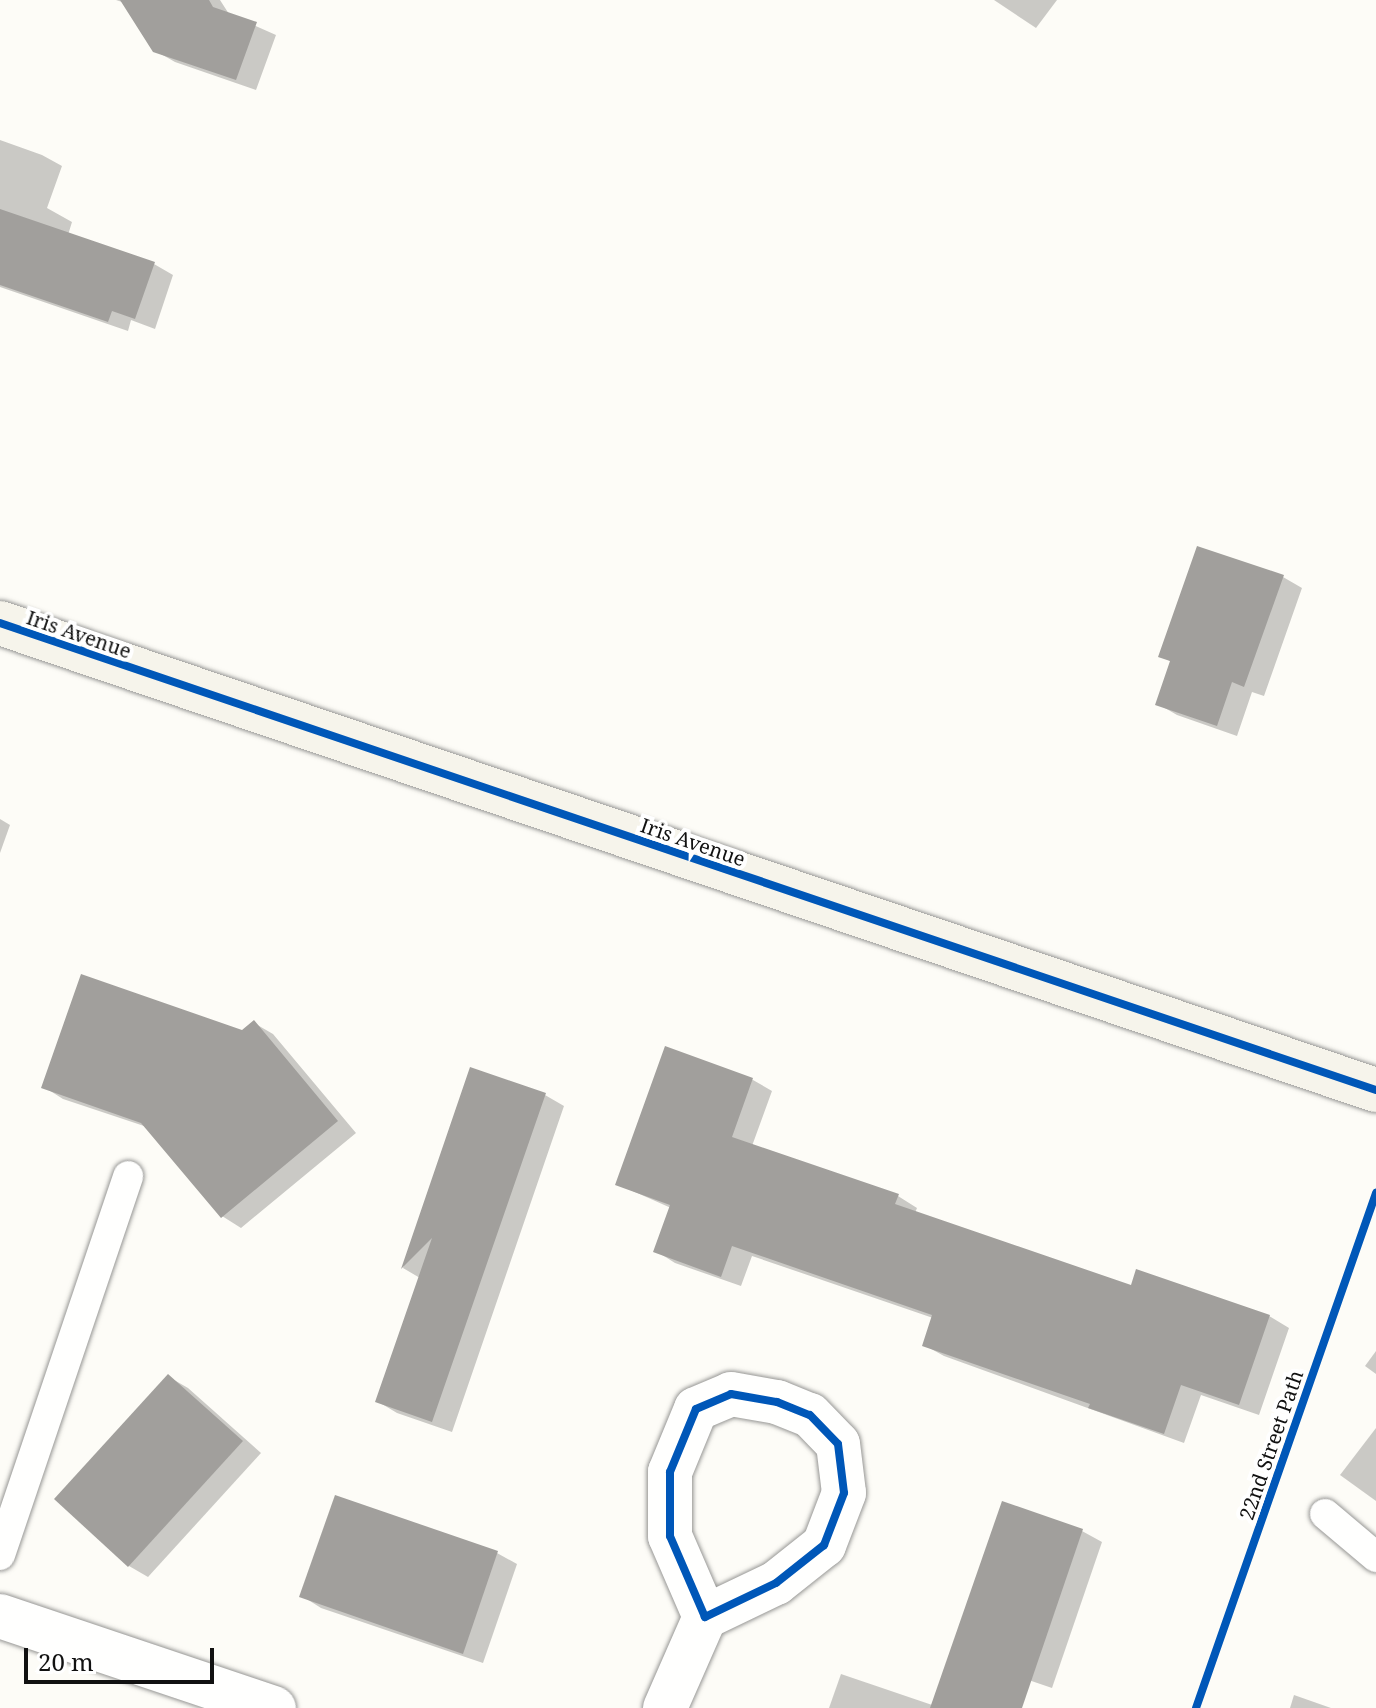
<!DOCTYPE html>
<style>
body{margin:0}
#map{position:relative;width:1376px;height:1708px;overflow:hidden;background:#fdfcf7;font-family:"Noto Serif",serif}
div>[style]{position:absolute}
.shadow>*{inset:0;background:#0003}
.building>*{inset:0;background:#a19f9c}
.roads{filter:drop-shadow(0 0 2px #979795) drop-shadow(0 0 2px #979795)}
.service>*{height:30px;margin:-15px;padding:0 15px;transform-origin:15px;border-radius:15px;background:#fffffe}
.minor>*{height:44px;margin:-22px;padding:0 22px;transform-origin:22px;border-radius:22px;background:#fffffe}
.secondary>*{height:44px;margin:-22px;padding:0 22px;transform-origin:22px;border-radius:22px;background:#f6f4eb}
.cycleway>*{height:8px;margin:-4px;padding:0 4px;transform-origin:4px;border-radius:4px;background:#0057b8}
span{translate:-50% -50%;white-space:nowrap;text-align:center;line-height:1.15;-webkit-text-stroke:8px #fff;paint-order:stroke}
.street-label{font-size:20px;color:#111}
.scale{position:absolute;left:24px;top:1648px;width:190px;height:36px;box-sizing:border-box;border:4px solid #111;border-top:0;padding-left:10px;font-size:24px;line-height:28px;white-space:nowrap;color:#111;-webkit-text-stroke:6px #fff;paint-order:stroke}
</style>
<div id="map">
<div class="shadow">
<i style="clip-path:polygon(116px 0,220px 0,229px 14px,276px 35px,256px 90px,175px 62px,154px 50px,125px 3px)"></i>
<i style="clip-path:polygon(994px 0,1057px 0,1036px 28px)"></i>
<i style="clip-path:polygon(0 140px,42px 155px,62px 166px,47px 208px,72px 222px,68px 235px,154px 264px,173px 275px,155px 329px,131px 320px,128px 331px,0 287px)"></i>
<i style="clip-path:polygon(1283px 577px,1302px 588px,1264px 696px,1252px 692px,1237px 736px,1177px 715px,1158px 704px,1172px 662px,1161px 656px)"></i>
<i style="clip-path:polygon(0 819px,10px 825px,0 853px)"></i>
<i style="clip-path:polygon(254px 1023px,273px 1034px,356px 1133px,241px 1228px,222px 1216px,147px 1127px,63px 1099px,44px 1087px,242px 1032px)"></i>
<i style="clip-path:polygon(666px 1049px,753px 1080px,772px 1091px,752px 1146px,898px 1196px,917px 1208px,915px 1213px,1132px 1288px,1269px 1316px,1289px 1328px,1259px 1415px,1201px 1395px,1184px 1443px,944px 1356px,924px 1345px,933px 1318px,752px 1256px,741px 1286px,675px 1263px,656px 1251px,671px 1208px,617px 1184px)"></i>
<i style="clip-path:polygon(471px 1069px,545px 1095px,564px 1106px,452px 1432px,397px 1413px,377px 1401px,420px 1278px,403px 1268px)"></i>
<i style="clip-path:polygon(1376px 1351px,1376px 1374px,1365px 1366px)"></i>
<i style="clip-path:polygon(169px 1377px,188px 1388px,261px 1453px,148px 1577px,129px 1566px)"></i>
<i style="clip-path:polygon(1376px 1428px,1376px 1501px,1340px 1475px)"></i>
<i style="clip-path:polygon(1003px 1504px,1082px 1531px,1102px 1542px,1052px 1688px,972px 1661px)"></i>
<i style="clip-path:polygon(497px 1553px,517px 1564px,483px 1663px,321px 1608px,302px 1596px)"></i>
<i style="clip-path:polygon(841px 1674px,941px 1708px,829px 1708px)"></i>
<i style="clip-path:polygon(1294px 1695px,1331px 1708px,1290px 1708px)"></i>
</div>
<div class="building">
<i style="clip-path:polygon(120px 0,209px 0,213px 7px,257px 22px,236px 80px,153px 52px)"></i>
<i style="clip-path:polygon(0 209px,155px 262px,135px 319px,112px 311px,108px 322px,0 285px)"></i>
<i style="clip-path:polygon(1197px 546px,1284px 575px,1244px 687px,1232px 682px,1217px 726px,1155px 705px,1170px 661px,1158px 657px)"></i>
<i style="clip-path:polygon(81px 974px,242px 1030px,254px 1020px,338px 1121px,221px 1218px,141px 1123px,41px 1088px)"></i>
<i style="clip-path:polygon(665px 1046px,753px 1078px,732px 1137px,899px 1194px,895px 1204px,1131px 1285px,1136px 1269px,1270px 1315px,1239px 1405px,1181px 1385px,1164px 1434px,1088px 1408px,1090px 1404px,922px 1346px,932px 1315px,732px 1246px,721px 1277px,653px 1252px,670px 1205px,615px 1185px)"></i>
<i style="clip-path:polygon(470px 1067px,546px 1093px,432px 1422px,375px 1402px,432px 1238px,401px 1269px)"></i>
<i style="clip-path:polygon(168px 1374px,243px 1441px,128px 1567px,54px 1499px)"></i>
<i style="clip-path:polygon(335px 1495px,498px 1551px,463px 1654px,299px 1597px)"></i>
<i style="clip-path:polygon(1002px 1501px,1083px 1529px,1022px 1708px,930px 1708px)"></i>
</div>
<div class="roads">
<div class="service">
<i style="left:1325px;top:1514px;width:67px;rotate:40.1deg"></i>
<i style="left:0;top:1555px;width:400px;rotate:-71.3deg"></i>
</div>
<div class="minor">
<i style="left:731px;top:1394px;width:47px;rotate:9.9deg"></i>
<i style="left:777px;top:1402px;width:35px;rotate:22deg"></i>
<i style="left:810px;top:1415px;width:40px;rotate:46deg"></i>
<i style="left:838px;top:1444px;width:49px;rotate:83deg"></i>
<i style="left:844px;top:1493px;width:56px;rotate:111deg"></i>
<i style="left:824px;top:1545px;width:61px;rotate:141.6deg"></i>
<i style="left:776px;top:1583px;width:79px;rotate:154.4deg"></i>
<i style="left:705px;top:1617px;width:88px;rotate:-113.4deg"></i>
<i style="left:670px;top:1536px;width:64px;rotate:-90deg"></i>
<i style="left:670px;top:1472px;width:68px;rotate:-67.6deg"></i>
<i style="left:696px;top:1409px;width:38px;rotate:-23deg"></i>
<i style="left:0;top:1616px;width:289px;rotate:18.6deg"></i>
<i style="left:665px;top:1708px;width:99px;rotate:-66.3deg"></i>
</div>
<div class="secondary">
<i style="left:0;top:623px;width:1453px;rotate:18.75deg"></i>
</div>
</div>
<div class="cycleway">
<i style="left:0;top:623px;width:1453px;rotate:18.75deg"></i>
<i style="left:731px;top:1394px;width:47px;rotate:9.9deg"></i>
<i style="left:777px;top:1402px;width:35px;rotate:22deg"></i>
<i style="left:810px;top:1415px;width:40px;rotate:46deg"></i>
<i style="left:838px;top:1444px;width:49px;rotate:83deg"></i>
<i style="left:844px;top:1493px;width:56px;rotate:111deg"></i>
<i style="left:824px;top:1545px;width:61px;rotate:141.6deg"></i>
<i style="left:776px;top:1583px;width:79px;rotate:154.4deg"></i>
<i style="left:705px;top:1617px;width:88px;rotate:-113.4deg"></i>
<i style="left:670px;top:1536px;width:64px;rotate:-90deg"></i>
<i style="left:670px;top:1472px;width:68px;rotate:-67.6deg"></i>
<i style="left:696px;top:1409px;width:38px;rotate:-23deg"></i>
<i style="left:1196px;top:1708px;width:546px;rotate:-70.73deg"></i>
</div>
<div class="street-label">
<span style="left:79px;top:634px;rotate:19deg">Iris Avenue</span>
<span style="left:693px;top:842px;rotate:19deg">Iris Avenue</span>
<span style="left:1271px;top:1445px;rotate:-71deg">22nd Street Path</span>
</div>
<div class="scale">20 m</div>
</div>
